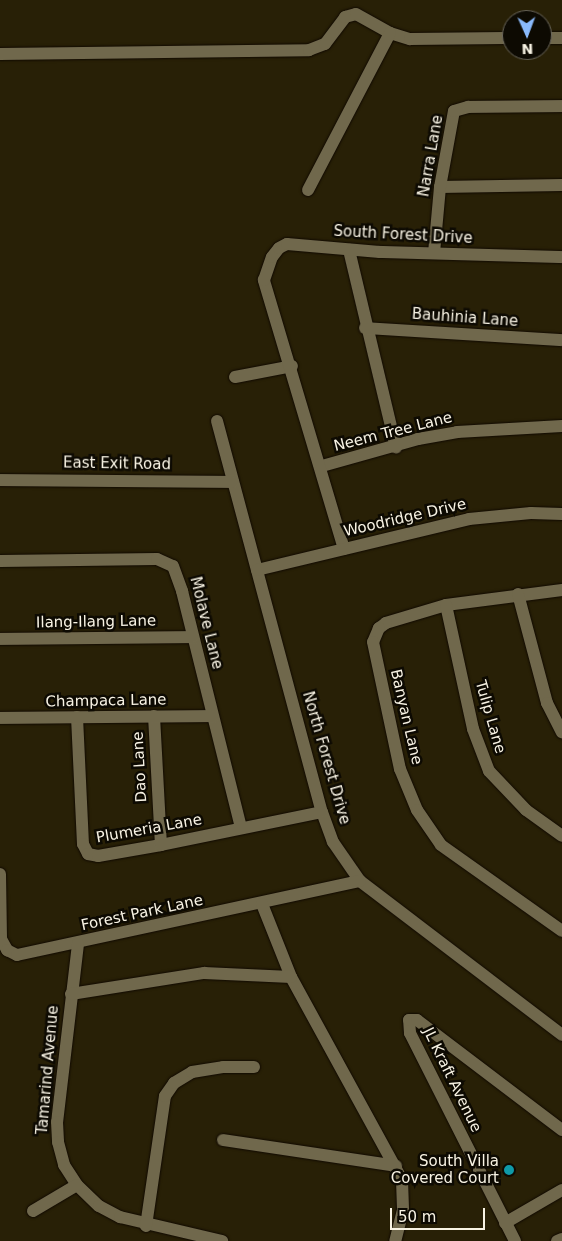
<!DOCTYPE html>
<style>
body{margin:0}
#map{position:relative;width:562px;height:1241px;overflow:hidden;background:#282006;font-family:"DejaVu Sans",sans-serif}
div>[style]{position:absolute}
.roads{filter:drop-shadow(0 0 1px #100900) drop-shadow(0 0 1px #100900)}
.minor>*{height:12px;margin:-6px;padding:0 6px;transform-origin:6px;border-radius:6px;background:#70684c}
.dots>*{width:14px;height:14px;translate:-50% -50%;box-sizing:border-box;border:2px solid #0d0a02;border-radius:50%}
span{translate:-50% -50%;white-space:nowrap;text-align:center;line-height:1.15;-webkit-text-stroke:5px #0d0a02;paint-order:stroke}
.street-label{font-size:15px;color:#f8f3e4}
.poi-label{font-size:15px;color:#f8f3e4}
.right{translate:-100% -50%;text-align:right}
.north{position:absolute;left:502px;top:10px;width:50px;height:50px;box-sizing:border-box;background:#0d0a02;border:1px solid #6b675c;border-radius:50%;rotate:178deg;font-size:14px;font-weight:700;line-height:20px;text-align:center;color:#f8f3e4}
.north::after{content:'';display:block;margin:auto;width:18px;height:22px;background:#8abafc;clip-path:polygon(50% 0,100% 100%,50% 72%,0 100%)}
.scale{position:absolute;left:390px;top:1208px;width:95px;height:22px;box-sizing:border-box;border:2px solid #f8f3e4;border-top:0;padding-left:6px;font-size:15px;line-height:18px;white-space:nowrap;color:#f8f3e4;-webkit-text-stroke:4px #0d0a02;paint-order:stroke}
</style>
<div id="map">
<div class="roads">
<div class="minor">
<i style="left:542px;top:38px;width:20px"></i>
<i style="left:0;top:54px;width:309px;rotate:-0.7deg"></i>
<i style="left:309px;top:50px;width:17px;rotate:-21deg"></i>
<i style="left:325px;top:44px;width:34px;rotate:-53deg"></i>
<i style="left:345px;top:17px;width:11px;rotate:-15deg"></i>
<i style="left:356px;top:14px;width:39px;rotate:29deg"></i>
<i style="left:390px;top:33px;width:21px;rotate:17deg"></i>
<i style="left:410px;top:39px;width:102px;rotate:-0.6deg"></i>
<i style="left:440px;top:187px;width:122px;rotate:-0.9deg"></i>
<i style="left:308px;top:190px;width:177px;rotate:-62.4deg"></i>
<i style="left:349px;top:250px;width:203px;rotate:76.6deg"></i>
<i style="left:434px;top:253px;width:66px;rotate:-84.8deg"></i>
<i style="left:440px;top:187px;width:77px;rotate:-79.6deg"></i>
<i style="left:454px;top:111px;width:15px;rotate:-16deg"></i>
<i style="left:468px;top:107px;width:94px;rotate:-0.6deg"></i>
<i style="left:365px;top:328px;width:197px;rotate:3.5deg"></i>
<i style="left:235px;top:377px;width:58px;rotate:-10.9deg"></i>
<i style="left:217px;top:421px;width:405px;rotate:75deg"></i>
<i style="left:322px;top:812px;width:32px;rotate:70deg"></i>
<i style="left:333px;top:842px;width:47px;rotate:55.3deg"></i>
<i style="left:360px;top:881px;width:254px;rotate:37.3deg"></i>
<i style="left:322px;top:466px;width:100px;rotate:-15.7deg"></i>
<i style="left:418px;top:439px;width:40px;rotate:-10deg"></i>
<i style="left:457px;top:432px;width:105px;rotate:-3.3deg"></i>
<i style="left:0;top:480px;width:233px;rotate:0.5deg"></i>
<i style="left:344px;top:549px;width:281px;rotate:-106.6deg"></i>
<i style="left:264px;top:280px;width:24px;rotate:-71deg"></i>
<i style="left:272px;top:257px;width:11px;rotate:-52deg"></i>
<i style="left:279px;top:248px;width:9px;rotate:-27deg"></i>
<i style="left:287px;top:244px;width:93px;rotate:4.9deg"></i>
<i style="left:380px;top:252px;width:182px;rotate:1.6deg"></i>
<i style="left:0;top:561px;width:157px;rotate:-0.7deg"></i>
<i style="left:157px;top:559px;width:17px;rotate:24deg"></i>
<i style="left:173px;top:566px;width:27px;rotate:70deg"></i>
<i style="left:182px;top:591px;width:244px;rotate:76deg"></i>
<i style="left:257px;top:570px;width:218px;rotate:-13.5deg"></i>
<i style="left:469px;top:519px;width:62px;rotate:-5.5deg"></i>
<i style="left:531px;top:513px;width:31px;rotate:2deg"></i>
<i style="left:562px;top:590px;width:117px;rotate:172.6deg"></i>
<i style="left:446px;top:605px;width:63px;rotate:163.3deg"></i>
<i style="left:386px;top:623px;width:9px;rotate:144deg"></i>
<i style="left:379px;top:628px;width:15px;rotate:113deg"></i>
<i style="left:373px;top:642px;width:130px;rotate:78deg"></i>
<i style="left:400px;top:769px;width:44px;rotate:67.5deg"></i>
<i style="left:417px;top:810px;width:42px;rotate:55.6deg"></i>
<i style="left:441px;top:845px;width:148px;rotate:35.4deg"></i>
<i style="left:518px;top:594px;width:113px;rotate:75.1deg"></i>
<i style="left:547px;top:703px;width:33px;rotate:63deg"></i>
<i style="left:446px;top:605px;width:127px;rotate:77.7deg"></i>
<i style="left:473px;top:729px;width:45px;rotate:69.1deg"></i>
<i style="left:489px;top:771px;width:54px;rotate:46.5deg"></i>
<i style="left:526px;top:810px;width:44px;rotate:35.8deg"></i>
<i style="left:0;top:639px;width:193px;rotate:-0.6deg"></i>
<i style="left:154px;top:716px;width:129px;rotate:86.9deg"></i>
<i style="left:77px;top:717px;width:127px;rotate:87.3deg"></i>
<i style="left:83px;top:844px;width:11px;rotate:63deg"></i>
<i style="left:88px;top:854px;width:10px;rotate:11deg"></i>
<i style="left:98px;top:856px;width:64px;rotate:-9.9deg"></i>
<i style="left:161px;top:845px;width:164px;rotate:-11.6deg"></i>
<i style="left:0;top:718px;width:212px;rotate:-0.5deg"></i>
<i style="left:0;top:874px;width:65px;rotate:89.1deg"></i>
<i style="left:1px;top:939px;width:13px;rotate:61deg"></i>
<i style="left:7px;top:950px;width:11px;rotate:27deg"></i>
<i style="left:17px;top:955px;width:351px;rotate:-12.2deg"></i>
<i style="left:262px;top:904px;width:79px;rotate:68.3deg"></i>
<i style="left:291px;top:977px;width:231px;rotate:61.3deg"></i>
<i style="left:402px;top:1180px;width:30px;rotate:88deg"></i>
<i style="left:403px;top:1210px;width:32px;rotate:104deg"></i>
<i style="left:78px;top:944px;width:179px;rotate:96.7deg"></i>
<i style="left:57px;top:1122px;width:20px;rotate:87deg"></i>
<i style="left:58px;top:1142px;width:24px;rotate:75deg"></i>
<i style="left:64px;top:1165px;width:24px;rotate:57deg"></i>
<i style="left:77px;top:1185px;width:30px;rotate:44deg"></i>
<i style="left:99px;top:1206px;width:24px;rotate:28deg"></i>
<i style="left:120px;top:1217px;width:105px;rotate:13.2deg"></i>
<i style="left:71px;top:994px;width:135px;rotate:-9deg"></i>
<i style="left:204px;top:973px;width:87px;rotate:2.6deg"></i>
<i style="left:223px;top:1140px;width:175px;rotate:8.5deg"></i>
<i style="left:33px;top:1211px;width:51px;rotate:-30.6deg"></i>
<i style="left:505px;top:1223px;width:66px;rotate:-30.1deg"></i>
<i style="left:146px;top:1226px;width:131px;rotate:-81.7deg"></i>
<i style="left:165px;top:1096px;width:16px;rotate:-55deg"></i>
<i style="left:174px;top:1083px;width:21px;rotate:-31deg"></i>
<i style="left:192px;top:1072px;width:31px;rotate:-9deg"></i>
<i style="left:223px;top:1067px;width:31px"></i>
<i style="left:515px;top:1241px;width:233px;rotate:-116.8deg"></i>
<i style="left:410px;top:1033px;width:13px;rotate:-94deg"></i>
<i style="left:409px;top:1020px;width:8px"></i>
<i style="left:417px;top:1020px;width:182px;rotate:37.2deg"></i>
<i style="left:557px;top:1241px;width:5px;rotate:-22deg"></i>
</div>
</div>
<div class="dots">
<i style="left:509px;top:1170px;background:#0f9aa8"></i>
</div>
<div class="street-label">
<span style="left:431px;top:156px;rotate:-80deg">Narra Lane</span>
<span style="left:403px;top:235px;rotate:3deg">South Forest Drive</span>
<span style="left:465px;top:318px;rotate:4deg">Bauhinia Lane</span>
<span style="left:393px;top:432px;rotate:-14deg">Neem Tree Lane</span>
<span style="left:117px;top:464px;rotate:1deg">East Exit Road</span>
<span style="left:405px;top:518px;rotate:-13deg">Woodridge Drive</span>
<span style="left:96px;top:622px;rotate:-1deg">Ilang-Ilang Lane</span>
<span style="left:206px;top:623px;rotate:76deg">Molave Lane</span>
<span style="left:106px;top:701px;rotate:-1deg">Champaca Lane</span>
<span style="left:406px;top:717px;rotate:77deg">Banyan Lane</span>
<span style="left:490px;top:717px;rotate:74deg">Tulip Lane</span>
<span style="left:326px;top:758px;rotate:74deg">North Forest Drive</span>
<span style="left:140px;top:767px;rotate:-93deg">Dao Lane</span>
<span style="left:149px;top:829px;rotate:-10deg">Plumeria Lane</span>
<span style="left:142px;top:913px;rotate:-12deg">Forest Park Lane</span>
<span style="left:48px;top:1070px;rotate:-85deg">Tamarind Avenue</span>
<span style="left:452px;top:1080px;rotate:64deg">JL Kraft Avenue</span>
</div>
<div class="poi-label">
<span class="right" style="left:499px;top:1170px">South Villa<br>Covered Court</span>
</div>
<div class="north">N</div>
<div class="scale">50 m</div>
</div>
